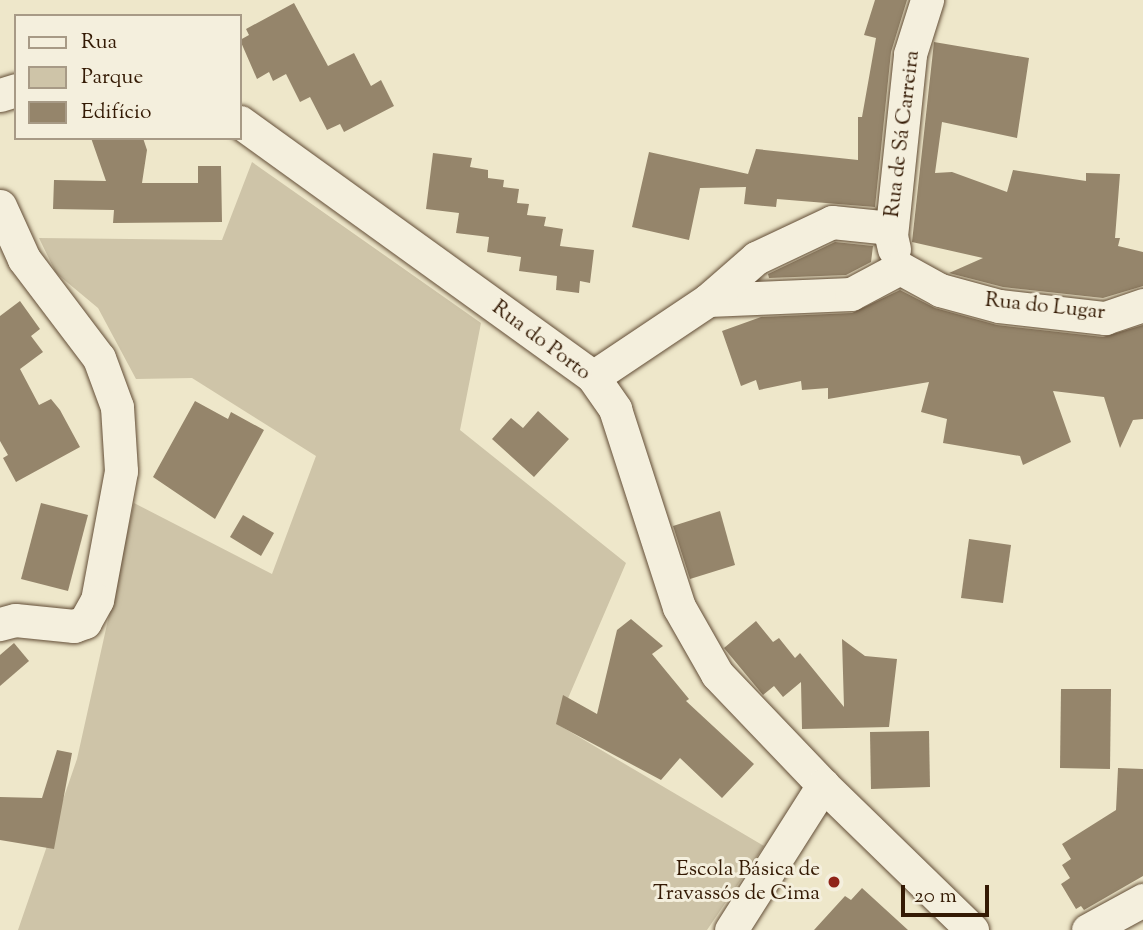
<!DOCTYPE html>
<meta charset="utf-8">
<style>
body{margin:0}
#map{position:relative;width:1143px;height:930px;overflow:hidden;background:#eee7ca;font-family:"Sorts Mill Goudy",serif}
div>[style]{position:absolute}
.green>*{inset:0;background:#cec4a8}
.building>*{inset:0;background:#95856b}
.roads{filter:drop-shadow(0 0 2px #624d36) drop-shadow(0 0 2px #624d36)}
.minor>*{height:33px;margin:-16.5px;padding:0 16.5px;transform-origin:16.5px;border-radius:16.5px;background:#f4efdd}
.dots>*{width:19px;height:19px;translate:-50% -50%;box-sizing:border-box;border:4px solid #f4efdd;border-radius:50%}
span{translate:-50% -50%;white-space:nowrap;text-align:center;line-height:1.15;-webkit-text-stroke:6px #f4efdd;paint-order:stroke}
.street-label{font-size:21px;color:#341a04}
.poi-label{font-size:21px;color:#341a04}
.right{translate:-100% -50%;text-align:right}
.legend{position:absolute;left:14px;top:14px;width:228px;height:126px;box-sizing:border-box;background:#f4efdd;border:2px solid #a79a86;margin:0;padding:9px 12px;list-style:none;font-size:21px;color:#341a04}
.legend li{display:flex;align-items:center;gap:14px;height:35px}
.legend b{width:35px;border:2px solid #a79a86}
.scale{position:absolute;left:901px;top:885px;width:88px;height:32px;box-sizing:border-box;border:4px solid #341a04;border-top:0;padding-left:9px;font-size:21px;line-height:24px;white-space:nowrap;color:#341a04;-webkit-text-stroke:5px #f4efdd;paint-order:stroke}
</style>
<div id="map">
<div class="green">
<i style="clip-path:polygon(252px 162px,481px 323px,460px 430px,626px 563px,557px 724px,764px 846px,707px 930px,18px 930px,77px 759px,134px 503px,272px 574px,316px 456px,192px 378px,136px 379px,98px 308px,56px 273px,39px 238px,222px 240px)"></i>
</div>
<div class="building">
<i style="clip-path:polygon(875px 0,907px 0,891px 52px,875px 207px,777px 199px,776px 207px,744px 204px,746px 187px,700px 188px,689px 240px,632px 227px,649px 152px,748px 174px,756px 149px,858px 160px,858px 117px,862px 117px,876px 38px,864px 35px)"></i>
<i style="clip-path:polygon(294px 3px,328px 66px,354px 53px,371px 86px,381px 80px,394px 106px,344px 132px,340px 124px,327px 130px,310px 97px,300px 102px,286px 74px,273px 81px,269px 72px,257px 79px,240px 40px,249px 35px,246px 29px)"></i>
<i style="clip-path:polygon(934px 42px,1029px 58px,1017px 138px,942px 122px,935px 173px,952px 172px,1007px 192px,1013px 170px,1086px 181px,1086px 173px,1120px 174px,1115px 238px,1120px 238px,1118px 246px,1143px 252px,1143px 286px,1103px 298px,1003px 287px,949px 273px,983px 258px,912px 242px)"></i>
<i style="clip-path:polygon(91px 138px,143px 138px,147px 150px,142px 183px,198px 183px,198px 166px,221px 166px,222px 222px,113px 223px,114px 210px,53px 209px,54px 180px,106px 181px)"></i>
<i style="clip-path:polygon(433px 153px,472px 158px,470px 167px,488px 170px,488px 178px,504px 180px,503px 187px,519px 189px,517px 203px,529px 204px,527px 215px,546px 217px,544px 226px,563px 229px,560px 246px,594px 250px,590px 283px,580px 281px,579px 293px,556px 290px,557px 276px,519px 271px,521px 257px,487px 252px,489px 237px,456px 233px,459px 213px,426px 209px)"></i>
<i style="clip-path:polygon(835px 242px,873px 246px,871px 262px,846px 275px,769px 278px,768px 274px)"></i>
<i style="clip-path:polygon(900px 290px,935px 308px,997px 325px,1103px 337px,1143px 325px,1143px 419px,1133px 420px,1120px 448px,1104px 397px,1053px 391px,1071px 442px,1023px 465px,1020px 456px,943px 443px,947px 419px,921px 412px,929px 382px,828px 399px,828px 388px,802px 390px,801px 381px,759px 390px,756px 380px,741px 386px,722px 331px,761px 317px,852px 313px)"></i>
<i style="clip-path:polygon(20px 301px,40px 329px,31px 336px,43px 352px,20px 369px,39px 405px,51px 399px,60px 410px,80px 447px,16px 482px,3px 458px,8px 455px,0 441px,0 316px)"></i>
<i style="clip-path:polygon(195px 401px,228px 419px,231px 412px,264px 430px,215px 519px,153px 477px)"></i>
<i style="clip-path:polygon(538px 411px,569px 439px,534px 477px,492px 439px,511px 418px,523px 428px)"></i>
<i style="clip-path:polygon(41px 503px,88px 515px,68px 591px,21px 579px)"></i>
<i style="clip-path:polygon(720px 511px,735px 565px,690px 579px,673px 526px)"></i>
<i style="clip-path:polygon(243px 515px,274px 533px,261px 556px,230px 537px)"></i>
<i style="clip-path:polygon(969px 539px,1011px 545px,1003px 603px,961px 598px)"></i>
<i style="clip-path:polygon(631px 619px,663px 646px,652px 654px,689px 699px,686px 701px,754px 764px,722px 798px,680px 758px,661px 780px,556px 724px,563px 695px,597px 714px,617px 630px)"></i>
<i style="clip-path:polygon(756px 621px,773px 642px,779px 638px,795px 658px,800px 653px,844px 707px,842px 639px,865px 656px,897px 659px,889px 727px,802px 729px,801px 682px,783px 697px,774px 686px,763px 695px,724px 648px)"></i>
<i style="clip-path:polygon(14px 643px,29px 661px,0 686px,0 655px)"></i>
<i style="clip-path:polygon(1061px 689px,1111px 689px,1110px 769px,1060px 768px)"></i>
<i style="clip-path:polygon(929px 731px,930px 787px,871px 789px,870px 732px)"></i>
<i style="clip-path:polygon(57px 750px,72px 753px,54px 849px,0 840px,0 797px,42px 798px)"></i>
<i style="clip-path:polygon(1118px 768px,1143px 769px,1143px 876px,1084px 910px,1081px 906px,1076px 909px,1061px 884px,1070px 878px,1062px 865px,1071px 859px,1062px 844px,1116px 810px)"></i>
<i style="clip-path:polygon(862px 888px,908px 930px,814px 930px,845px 896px,851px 900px)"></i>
</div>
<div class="roads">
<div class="minor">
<i style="left:0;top:95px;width:17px;rotate:-17deg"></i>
<i style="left:240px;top:122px;width:435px;rotate:35.8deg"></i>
<i style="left:593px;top:377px;width:39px;rotate:55deg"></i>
<i style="left:615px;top:409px;width:208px;rotate:72.1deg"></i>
<i style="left:679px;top:607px;width:77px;rotate:60.4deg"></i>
<i style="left:717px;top:674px;width:153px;rotate:46.3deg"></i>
<i style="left:823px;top:785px;width:208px;rotate:44.2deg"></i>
<i style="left:0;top:206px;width:58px;rotate:65.6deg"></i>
<i style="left:24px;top:259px;width:124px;rotate:52.9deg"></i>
<i style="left:99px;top:358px;width:52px;rotate:69.8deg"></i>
<i style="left:117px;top:407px;width:64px;rotate:86.4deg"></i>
<i style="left:121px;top:471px;width:131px;rotate:100.5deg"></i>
<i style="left:97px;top:600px;width:25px;rotate:119deg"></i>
<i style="left:85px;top:622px;width:12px;rotate:160deg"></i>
<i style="left:74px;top:626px;width:59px;rotate:-174.2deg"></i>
<i style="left:15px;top:620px;width:16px;rotate:165deg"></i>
<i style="left:894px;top:249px;width:13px;rotate:-103deg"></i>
<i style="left:891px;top:236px;width:183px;rotate:-84deg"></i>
<i style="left:910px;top:54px;width:57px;rotate:-72.5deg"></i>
<i style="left:708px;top:300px;width:143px;rotate:-2.4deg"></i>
<i style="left:851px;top:294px;width:55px;rotate:-28deg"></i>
<i style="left:900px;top:268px;width:46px;rotate:28.8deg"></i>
<i style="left:940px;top:290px;width:61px;rotate:15.2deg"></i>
<i style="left:999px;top:306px;width:107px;rotate:6.5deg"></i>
<i style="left:1105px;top:318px;width:40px;rotate:-18.9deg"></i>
<i style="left:593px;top:377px;width:138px;rotate:-33.8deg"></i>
<i style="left:708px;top:300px;width:64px;rotate:-41.2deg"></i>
<i style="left:756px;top:258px;width:84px;rotate:-25.3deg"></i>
<i style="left:832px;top:222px;width:59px;rotate:5.8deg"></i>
<i style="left:731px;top:930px;width:172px;rotate:-57.6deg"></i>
<i style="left:1088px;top:930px;width:63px;rotate:-28.6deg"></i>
</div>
</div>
<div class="dots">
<i style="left:834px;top:882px;background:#8f2418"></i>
</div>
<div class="street-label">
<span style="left:903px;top:134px;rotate:-83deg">Rua de Sá Carreira</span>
<span style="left:1045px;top:307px;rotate:6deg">Rua do Lugar</span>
<span style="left:541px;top:341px;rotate:37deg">Rua do Porto</span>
</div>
<div class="poi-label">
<span class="right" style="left:820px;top:882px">Escola Básica de<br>Travassós de Cima</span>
</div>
<ul class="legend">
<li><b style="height:9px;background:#f4efdd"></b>Rua</li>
<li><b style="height:19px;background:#cec4a8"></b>Parque</li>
<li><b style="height:19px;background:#95856b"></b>Edifício</li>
</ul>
<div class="scale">20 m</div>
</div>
